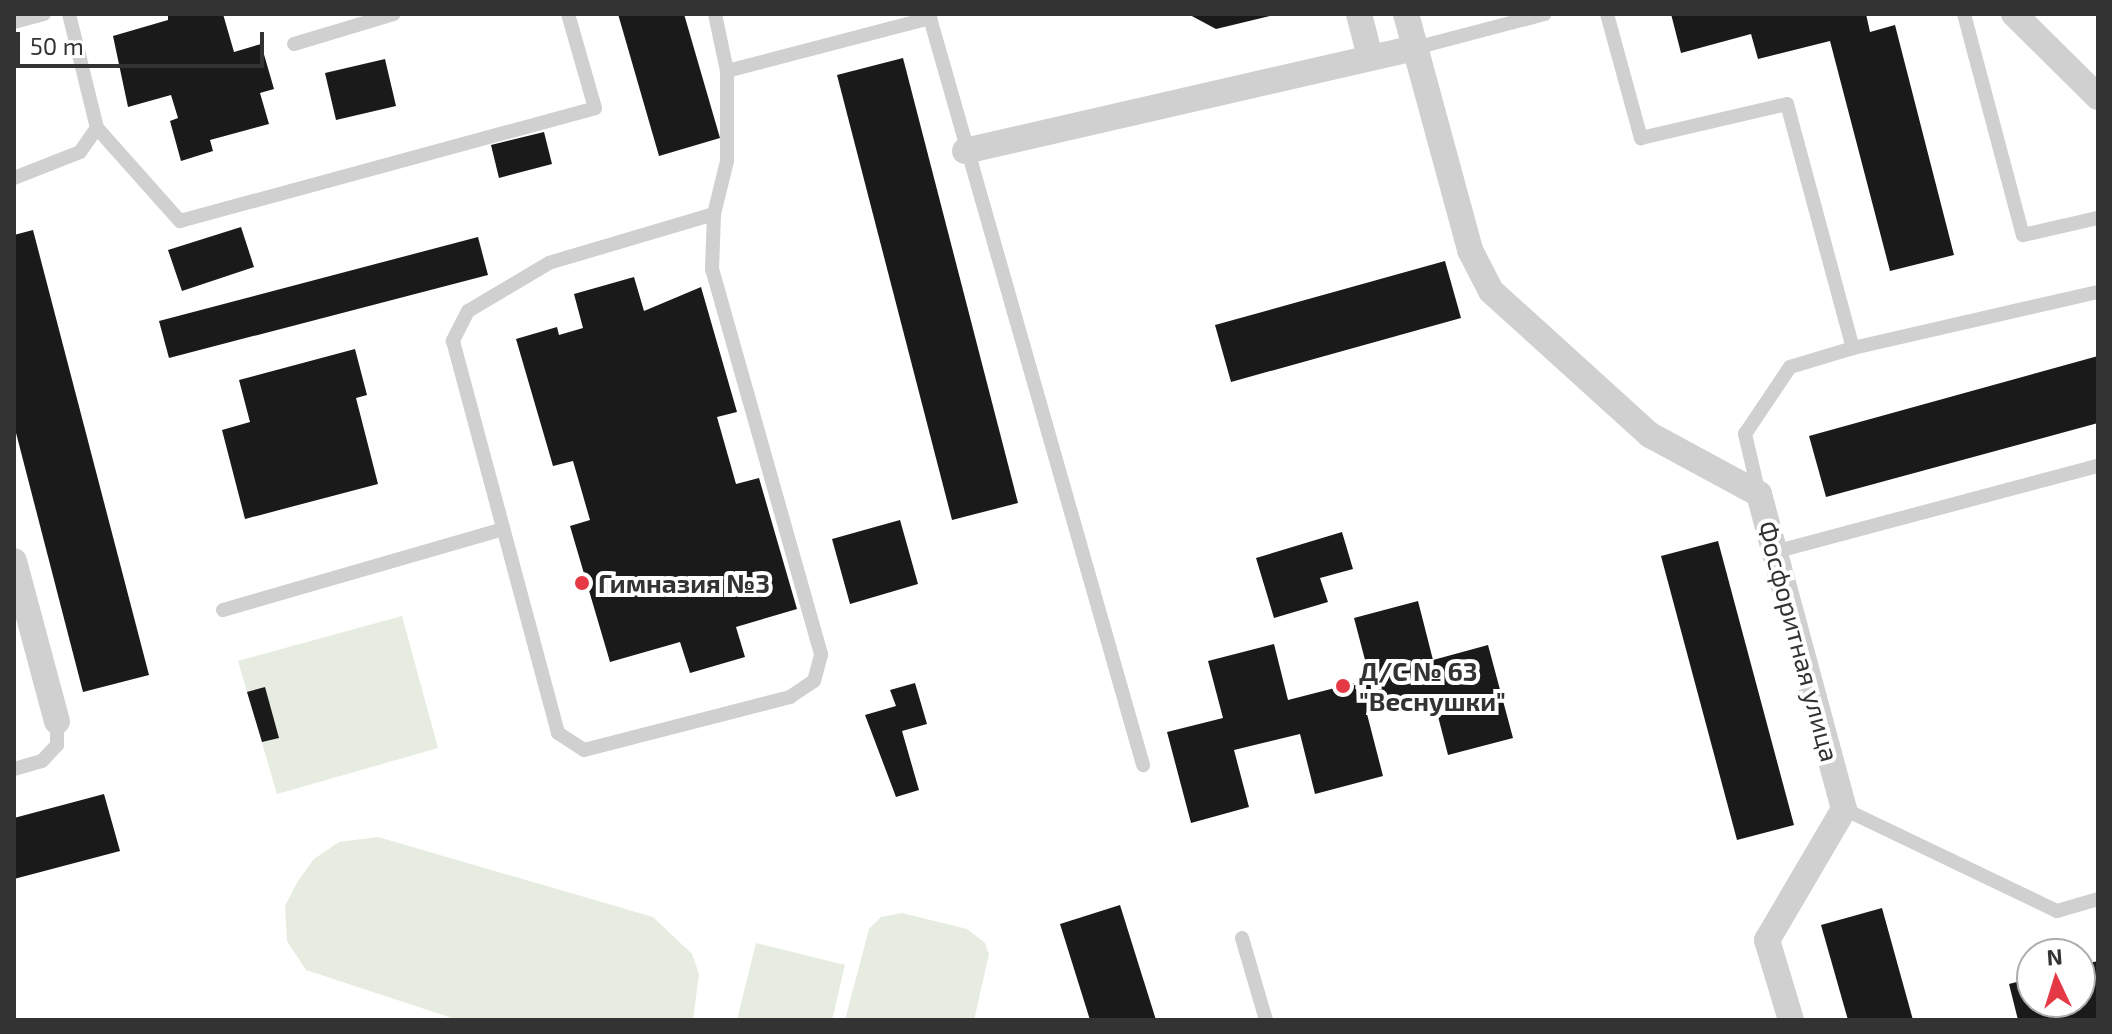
<!DOCTYPE html>
<meta charset="utf-8">
<style>
body{margin:0}
#map{position:relative;width:2112px;height:1034px;overflow:hidden;background:#fff;font-family:"Exo 2",sans-serif}
div>[style]{position:absolute}
.green>*{inset:0;background:#e6ecdf}
.building>*{inset:0;background:#1a1a1a}
.service>*{height:14px;margin:-7px;padding:0 7px;transform-origin:7px;border-radius:7px;background:#d0d0d0}
.minor>*{height:26px;margin:-13px;padding:0 13px;transform-origin:13px;border-radius:13px;background:#d0d0d0}
.dots>*{width:22px;height:22px;translate:-50% -50%;box-sizing:border-box;border:4px solid #fff;border-radius:50%}
span{translate:-50% -50%;white-space:nowrap;text-align:center;line-height:1.15;-webkit-text-stroke:8px #fff;paint-order:stroke}
.poi-label{font-size:26px;color:#333;font-weight:700}
.left{translate:0 -50%;text-align:left}
.street-label{font-size:26px;color:#333}
.frame{position:absolute;inset:0;border:16px solid #333;pointer-events:none}
.north{position:absolute;left:2016px;top:938px;width:80px;height:80px;box-sizing:border-box;background:#fff;border:2px solid #adadad;border-radius:50%;rotate:356deg;font-size:22px;font-weight:700;line-height:32px;text-align:center;color:#333}
.north::after{content:'';display:block;margin:auto;width:28px;height:36px;background:#e63946;clip-path:polygon(50% 0,100% 100%,50% 72%,0 100%)}
.scale{position:absolute;left:16px;top:32px;width:248px;height:36px;box-sizing:border-box;border:4px solid #333;border-top:0;padding-left:10px;font-size:24px;line-height:28px;white-space:nowrap;color:#333;-webkit-text-stroke:6px #fff;paint-order:stroke}
</style>
<div id="map">
<div class="green">
<i style="clip-path:polygon(402px 616px,438px 748px,277px 794px,238px 661px)"></i>
<i style="clip-path:polygon(378px 837px,653px 917px,692px 954px,699px 974px,693px 1020px,458px 1020px,306px 970px,287px 941px,285px 906px,298px 881px,314px 859px,339px 842px)"></i>
<i style="clip-path:polygon(902px 913px,967px 929px,985px 943px,989px 954px,974px 1020px,845px 1020px,869px 929px,881px 917px)"></i>
<i style="clip-path:polygon(756px 943px,845px 965px,832px 1020px,737px 1020px)"></i>
</div>
<div class="building">
<i style="clip-path:polygon(168px 14px,223px 14px,234px 52px,261px 44px,274px 89px,260px 93px,269px 124px,210px 140px,213px 151px,181px 161px,170px 121px,178px 118px,171px 95px,128px 107px,113px 36px,168px 20px)"></i>
<i style="clip-path:polygon(618px 14px,684px 14px,720px 138px,659px 156px)"></i>
<i style="clip-path:polygon(1188px 14px,1274px 14px,1274px 15px,1216px 29px)"></i>
<i style="clip-path:polygon(1671px 14px,1866px 14px,1870px 32px,1895px 25px,1954px 255px,1890px 271px,1830px 41px,1758px 59px,1751px 34px,1681px 53px)"></i>
<i style="clip-path:polygon(903px 58px,1018px 503px,952px 520px,837px 75px)"></i>
<i style="clip-path:polygon(385px 59px,396px 106px,336px 120px,325px 73px)"></i>
<i style="clip-path:polygon(544px 132px,552px 164px,499px 178px,491px 145px)"></i>
<i style="clip-path:polygon(241px 227px,254px 267px,182px 291px,168px 250px)"></i>
<i style="clip-path:polygon(33px 230px,149px 675px,83px 692px,14px 425px,14px 235px)"></i>
<i style="clip-path:polygon(478px 237px,488px 275px,169px 358px,159px 321px)"></i>
<i style="clip-path:polygon(1445px 261px,1461px 318px,1231px 382px,1215px 325px)"></i>
<i style="clip-path:polygon(634px 277px,644px 311px,701px 287px,737px 412px,717px 417px,736px 484px,759px 478px,797px 609px,736px 627px,745px 657px,690px 673px,680px 642px,610px 662px,570px 526px,590px 520px,573px 461px,553px 466px,516px 339px,557px 327px,559px 335px,583px 328px,574px 294px)"></i>
<i style="clip-path:polygon(355px 349px,367px 395px,356px 398px,378px 484px,245px 519px,222px 430px,250px 422px,239px 380px)"></i>
<i style="clip-path:polygon(2098px 356px,2098px 423px,1826px 497px,1809px 436px)"></i>
<i style="clip-path:polygon(900px 520px,918px 584px,850px 604px,832px 539px)"></i>
<i style="clip-path:polygon(1342px 532px,1353px 569px,1320px 578px,1328px 602px,1274px 618px,1256px 558px)"></i>
<i style="clip-path:polygon(1718px 541px,1794px 825px,1737px 840px,1661px 556px)"></i>
<i style="clip-path:polygon(1418px 601px,1433px 660px,1488px 645px,1513px 738px,1448px 755px,1433px 697px,1367px 714px,1383px 776px,1315px 794px,1300px 734px,1234px 750px,1249px 807px,1191px 823px,1167px 732px,1223px 718px,1208px 661px,1274px 644px,1288px 700px,1370px 679px,1354px 618px)"></i>
<i style="clip-path:polygon(915px 683px,927px 724px,902px 731px,919px 790px,896px 797px,865px 715px,896px 706px,890px 690px)"></i>
<i style="clip-path:polygon(265px 687px,279px 738px,262px 742px,247px 692px)"></i>
<i style="clip-path:polygon(104px 794px,120px 851px,14px 879px,14px 818px)"></i>
<i style="clip-path:polygon(1120px 905px,1156px 1020px,1090px 1020px,1060px 924px)"></i>
<i style="clip-path:polygon(1882px 908px,1913px 1020px,1848px 1020px,1821px 925px)"></i>
<i style="clip-path:polygon(2098px 961px,2098px 1020px,2018px 1020px,2009px 984px,2032px 978px,2032px 1002px,2080px 1002px,2080px 965px)"></i>
</div>
<div class="service">
<i style="left:1607px;top:14px;width:129px;rotate:74.7deg"></i>
<i style="left:1641px;top:138px;width:150px;rotate:-13.1deg"></i>
<i style="left:1787px;top:104px;width:253px;rotate:74.9deg"></i>
<i style="left:1853px;top:348px;width:251px;rotate:-12.9deg"></i>
<i style="left:1964px;top:14px;width:229px;rotate:75.1deg"></i>
<i style="left:2023px;top:235px;width:77px;rotate:-12.8deg"></i>
<i style="left:14px;top:22px;width:31px;rotate:-15deg"></i>
<i style="left:294px;top:44px;width:104px;rotate:-16.7deg"></i>
<i style="left:1415px;top:48px;width:134px;rotate:-14.7deg"></i>
<i style="left:727px;top:71px;width:210px;rotate:-14.6deg"></i>
<i style="left:930px;top:18px;width:777px;rotate:74.08deg"></i>
<i style="left:97px;top:128px;width:125px;rotate:48.3deg"></i>
<i style="left:180px;top:221px;width:430px;rotate:-15.2deg"></i>
<i style="left:595px;top:108px;width:98px;rotate:-106deg"></i>
<i style="left:14px;top:178px;width:71px;rotate:-21.5deg"></i>
<i style="left:80px;top:152px;width:29px;rotate:-55deg"></i>
<i style="left:97px;top:128px;width:117px;rotate:-103.8deg"></i>
<i style="left:714px;top:214px;width:172px;rotate:163.5deg"></i>
<i style="left:549px;top:263px;width:94px;rotate:149.3deg"></i>
<i style="left:468px;top:311px;width:34px;rotate:117deg"></i>
<i style="left:453px;top:341px;width:406px;rotate:75deg"></i>
<i style="left:558px;top:733px;width:31px;rotate:33deg"></i>
<i style="left:584px;top:750px;width:213px;rotate:-14.4deg"></i>
<i style="left:790px;top:697px;width:29px;rotate:-34deg"></i>
<i style="left:814px;top:681px;width:28px;rotate:-75deg"></i>
<i style="left:821px;top:654px;width:400px;rotate:-105.8deg"></i>
<i style="left:712px;top:269px;width:55px;rotate:-87.9deg"></i>
<i style="left:714px;top:214px;width:55px;rotate:-76.2deg"></i>
<i style="left:727px;top:161px;width:90px;rotate:-90deg"></i>
<i style="left:727px;top:71px;width:58px;rotate:-101.9deg"></i>
<i style="left:1759px;top:494px;width:62px;rotate:-103.1deg"></i>
<i style="left:1745px;top:434px;width:81px;rotate:-56.1deg"></i>
<i style="left:1790px;top:367px;width:66px;rotate:-16.8deg"></i>
<i style="left:1774px;top:552px;width:335px;rotate:-14.9deg"></i>
<i style="left:223px;top:610px;width:291px;rotate:-16.1deg"></i>
<i style="left:14px;top:769px;width:29px;rotate:-16deg"></i>
<i style="left:42px;top:761px;width:22px;rotate:-47deg"></i>
<i style="left:57px;top:745px;width:24px;rotate:-90deg"></i>
<i style="left:1844px;top:809px;width:236px;rotate:25.6deg"></i>
<i style="left:2057px;top:911px;width:43px;rotate:-16.3deg"></i>
<i style="left:1242px;top:938px;width:85px;rotate:73.7deg"></i>
</div>
<div class="minor">
<i style="left:1359px;top:14px;width:44px;rotate:75.7deg"></i>
<i style="left:1406px;top:14px;width:245px;rotate:74.8deg"></i>
<i style="left:1470px;top:250px;width:46px;rotate:62.9deg"></i>
<i style="left:1491px;top:291px;width:215px;rotate:42.2deg"></i>
<i style="left:1650px;top:435px;width:124px;rotate:28.4deg"></i>
<i style="left:1759px;top:494px;width:326px;rotate:74.9deg"></i>
<i style="left:1844px;top:809px;width:152px;rotate:120.4deg"></i>
<i style="left:1767px;top:940px;width:84px;rotate:73.3deg"></i>
<i style="left:2014px;top:14px;width:118px;rotate:44.7deg"></i>
<i style="left:965px;top:151px;width:462px;rotate:-12.9deg"></i>
<i style="left:14px;top:561px;width:166px;rotate:75deg"></i>
</div>
<div class="dots">
<i style="left:582px;top:583px;background:#e63946"></i>
<i style="left:1343px;top:686px;background:#e63946"></i>
</div>
<div class="poi-label">
<span class="left" style="left:598px;top:583px">Гимназия №3</span>
<span class="left" style="left:1359px;top:686px">Д/С № 63<br>"Веснушки"</span>
</div>
<div class="street-label">
<span style="left:1799px;top:641px;rotate:75deg">Фосфоритная улица</span>
</div>
<div class="frame"></div>
<div class="north">N</div>
<div class="scale">50 m</div>
</div>
